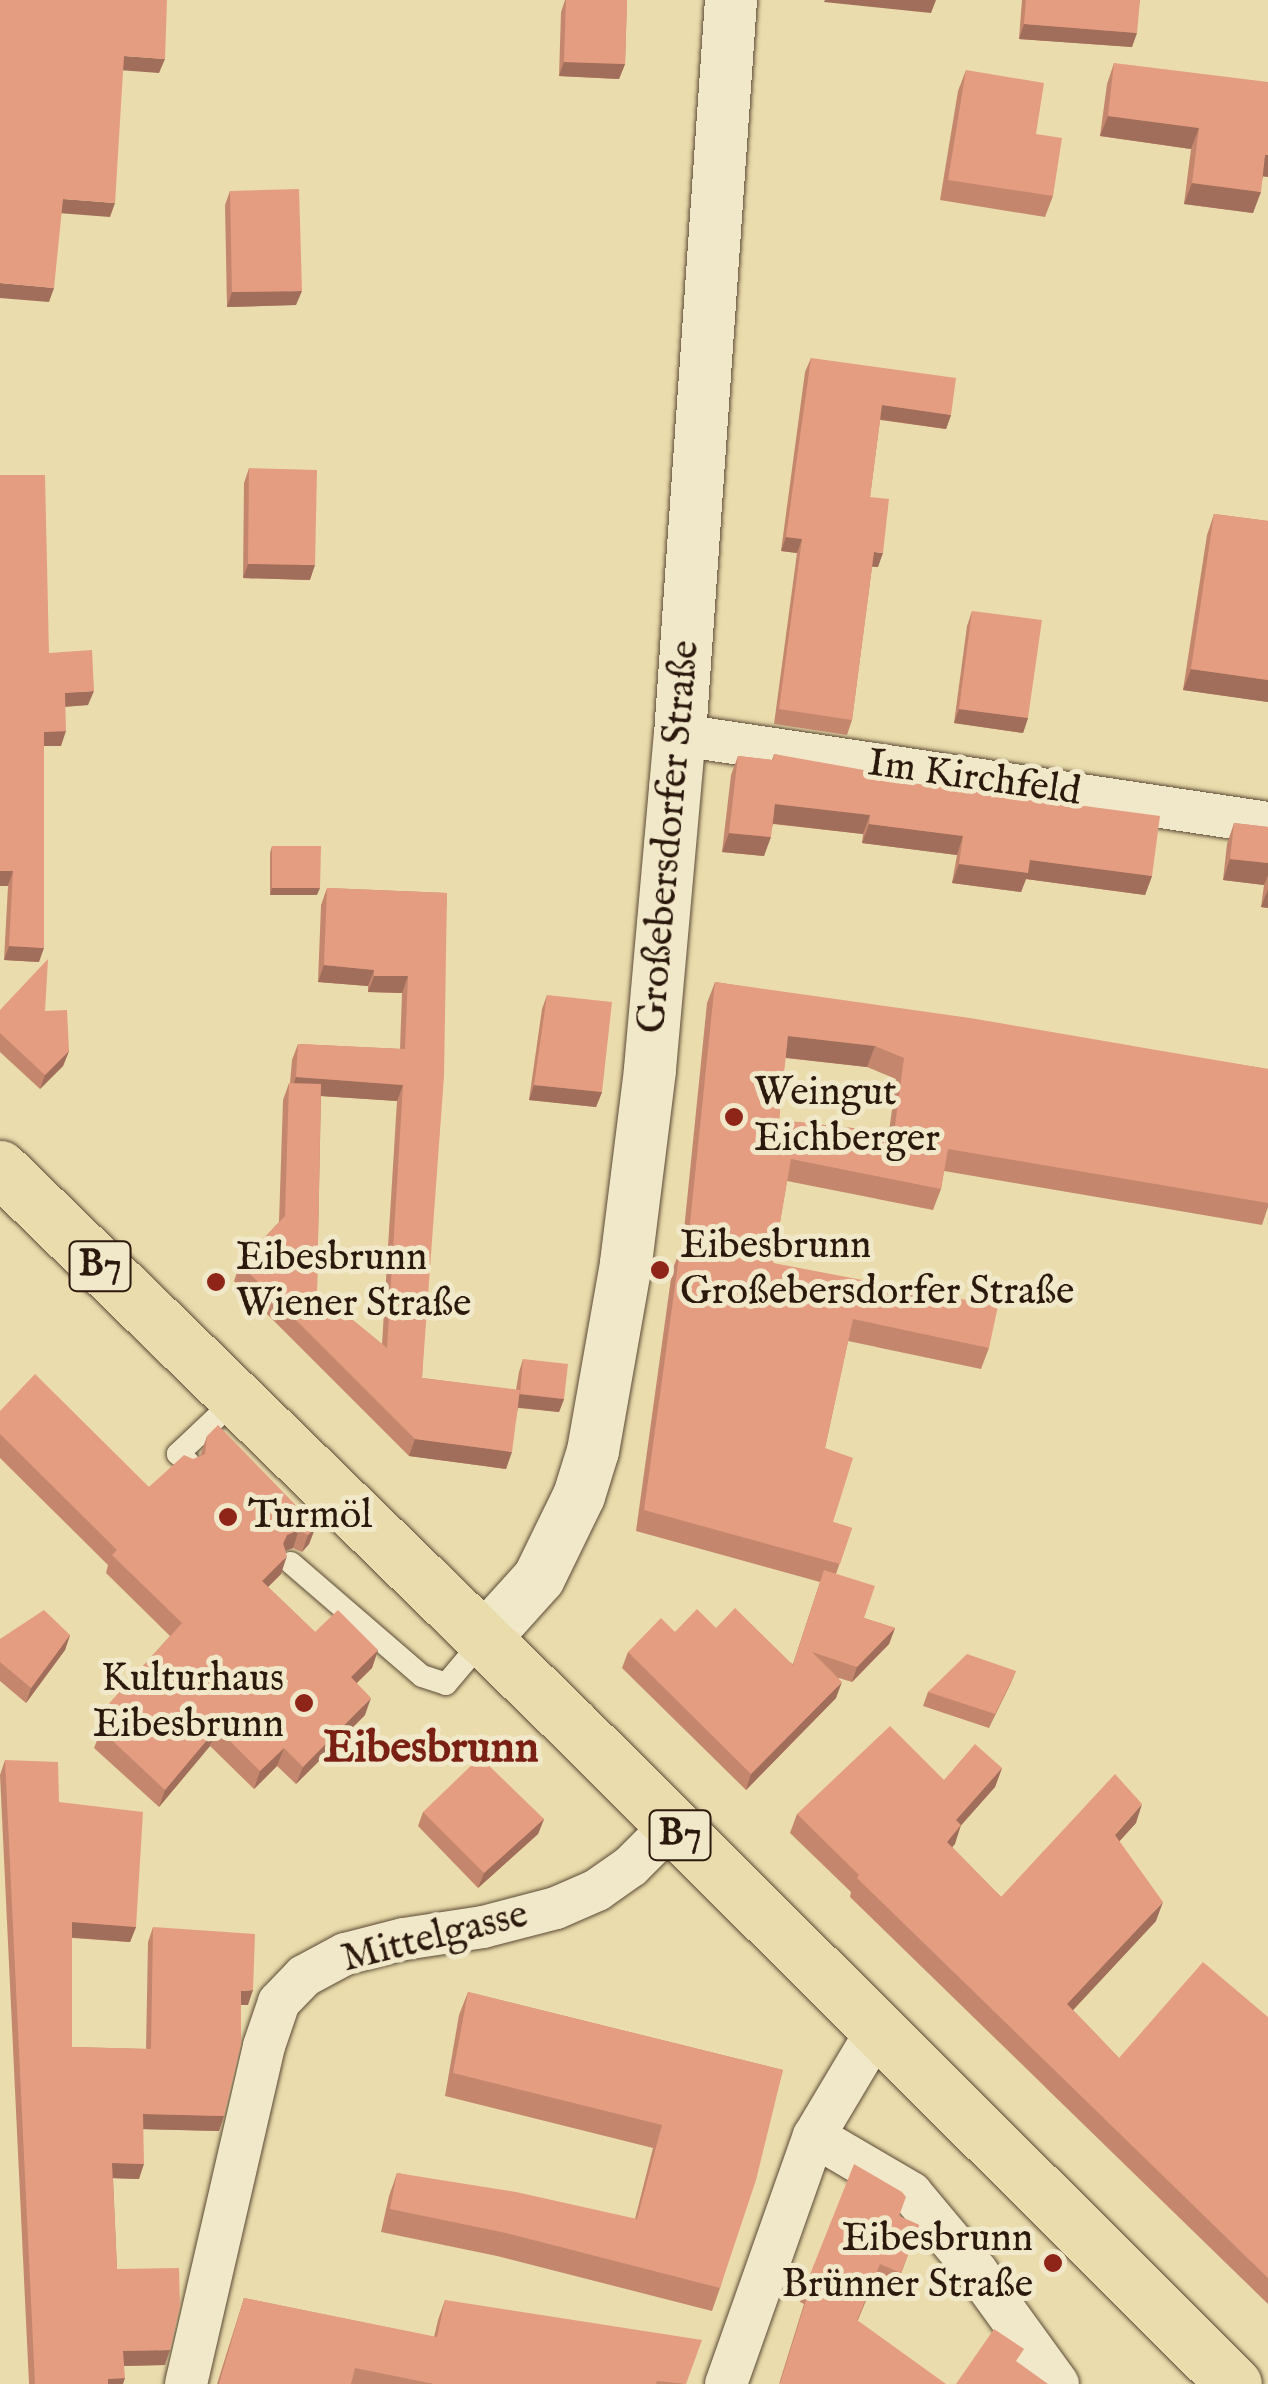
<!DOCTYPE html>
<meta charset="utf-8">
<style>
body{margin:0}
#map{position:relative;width:1268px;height:2384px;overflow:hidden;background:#eadcac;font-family:"IM FELL English",serif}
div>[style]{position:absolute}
.roads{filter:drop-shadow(0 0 2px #5c4a35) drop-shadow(0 0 2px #5c4a35)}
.service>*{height:22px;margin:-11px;padding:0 11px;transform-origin:11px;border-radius:11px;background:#f1e8c9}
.minor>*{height:42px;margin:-21px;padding:0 21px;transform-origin:21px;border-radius:21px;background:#f1e8c9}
.tertiary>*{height:52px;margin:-26px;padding:0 26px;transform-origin:26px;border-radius:26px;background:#f1e8c9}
.primary>*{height:55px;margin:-27.5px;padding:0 27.5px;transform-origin:27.5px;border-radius:27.5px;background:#eadcac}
.wall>*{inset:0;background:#c4876e}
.shaded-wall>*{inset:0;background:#a06e5a}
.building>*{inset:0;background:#e49d80}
.dots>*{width:28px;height:28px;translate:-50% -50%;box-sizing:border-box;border:5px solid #f1e8c9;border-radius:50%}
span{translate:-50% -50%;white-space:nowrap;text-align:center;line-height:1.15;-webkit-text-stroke:10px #f1e8c9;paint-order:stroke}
.shield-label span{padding:2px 8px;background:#f1e8c9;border:2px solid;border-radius:8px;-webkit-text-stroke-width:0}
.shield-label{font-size:38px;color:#2c190d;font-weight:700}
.street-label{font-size:40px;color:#2c190d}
.poi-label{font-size:40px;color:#2c190d}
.left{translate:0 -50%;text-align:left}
.right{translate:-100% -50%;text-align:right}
.quarter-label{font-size:45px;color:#7a1f14;font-weight:700}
</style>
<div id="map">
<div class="roads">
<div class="service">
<i style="left:188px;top:1462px;width:13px;rotate:-141deg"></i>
<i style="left:178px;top:1454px;width:80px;rotate:-43.5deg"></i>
<i style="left:291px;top:1563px;width:173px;rotate:40.8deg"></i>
<i style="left:422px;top:1676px;width:25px;rotate:18deg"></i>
<i style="left:446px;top:1684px;width:59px;rotate:-49.8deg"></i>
</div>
<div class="minor">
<i style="left:680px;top:735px;width:595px;rotate:8.51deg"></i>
<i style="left:814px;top:2136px;width:113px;rotate:30.4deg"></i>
<i style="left:911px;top:2193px;width:103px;rotate:50.1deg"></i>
<i style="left:977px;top:2272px;width:138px;rotate:54.1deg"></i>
<i style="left:186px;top:2384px;width:347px;rotate:-77deg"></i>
<i style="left:264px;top:2046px;width:46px;rotate:-71.2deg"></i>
<i style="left:279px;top:2002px;width:36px;rotate:-46deg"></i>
<i style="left:304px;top:1976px;width:47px;rotate:-28.2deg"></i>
<i style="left:345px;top:1954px;width:61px;rotate:-14.3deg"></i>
<i style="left:404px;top:1939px;width:80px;rotate:-8.6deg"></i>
<i style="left:483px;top:1927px;width:75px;rotate:-14.6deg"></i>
<i style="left:556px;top:1908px;width:45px;rotate:-23.7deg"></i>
<i style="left:597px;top:1890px;width:42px;rotate:-35.2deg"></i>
<i style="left:631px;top:1866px;width:57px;rotate:-45deg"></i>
<i style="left:726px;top:2384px;width:263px;rotate:-70.5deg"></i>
<i style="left:814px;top:2136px;width:121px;rotate:-59.2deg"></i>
</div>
<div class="tertiary">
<i style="left:484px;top:1639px;width:82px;rotate:-48deg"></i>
<i style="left:539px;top:1578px;width:91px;rotate:-64deg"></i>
<i style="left:579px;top:1496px;width:47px;rotate:-72.7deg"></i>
<i style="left:593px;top:1451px;width:191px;rotate:-80deg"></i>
<i style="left:626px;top:1263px;width:195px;rotate:-82.9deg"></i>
<i style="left:650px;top:1069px;width:335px;rotate:-84.9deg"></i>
<i style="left:680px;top:735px;width:737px;rotate:-86.03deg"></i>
</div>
<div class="primary">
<i style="left:0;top:1168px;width:794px;rotate:44.23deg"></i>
<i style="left:569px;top:1722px;width:938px;rotate:44.87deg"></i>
</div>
</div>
<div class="wall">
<i style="clip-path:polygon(565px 0,627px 0,625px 64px,619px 79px,559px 76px,561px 12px)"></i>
<i style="clip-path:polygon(1022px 0,1140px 0,1132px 47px,1019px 39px)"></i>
<i style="clip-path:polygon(1114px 63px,1263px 177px,1253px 213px,1184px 204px,1191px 149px,1100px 136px,1107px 84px)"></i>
<i style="clip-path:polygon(966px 70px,1036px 134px,1053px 196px,1045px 217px,940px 200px,958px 91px)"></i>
<i style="clip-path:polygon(230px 191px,296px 305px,227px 307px,225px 205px)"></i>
<i style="clip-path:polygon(811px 358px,951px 415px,946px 429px,880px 420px,870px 497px,878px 567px,872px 567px,852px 720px,847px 735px,774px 724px,797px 553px,781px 551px,805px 372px)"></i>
<i style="clip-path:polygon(249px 468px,310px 580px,243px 578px,244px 483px)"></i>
<i style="clip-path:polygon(1214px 514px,1268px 521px,1268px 702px,1183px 690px,1207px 535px)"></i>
<i style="clip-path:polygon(972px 611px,1028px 718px,1023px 733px,954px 723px,967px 626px)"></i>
<i style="clip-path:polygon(49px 653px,88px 705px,65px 707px,61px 746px,44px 746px,39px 962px,4px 960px,8px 886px)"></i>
<i style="clip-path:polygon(774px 754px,874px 778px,1152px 876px,1145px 895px,1026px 879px,1021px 892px,952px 883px,957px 855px,862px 843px,863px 834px,773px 824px,764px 856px,722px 852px,731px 775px,738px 756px,772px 760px)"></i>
<i style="clip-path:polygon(1234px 823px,1268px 827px,1268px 908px,1261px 907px,1264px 885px,1223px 880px,1227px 844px)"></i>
<i style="clip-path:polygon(272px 846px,317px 895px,270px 895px,270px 853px)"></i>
<i style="clip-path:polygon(evenodd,327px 888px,447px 893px,422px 1378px,516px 1390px,519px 1372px,523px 1359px,564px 1399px,559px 1412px,518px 1408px,506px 1469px,409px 1456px,234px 1281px,240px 1264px,279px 1222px,283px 1100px,289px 1083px,290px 1083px,292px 1060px,298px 1044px,400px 1049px,402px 993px,368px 992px,368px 986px,318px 982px,321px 905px,327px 888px,321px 1096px,397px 1101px,382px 1344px,317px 1291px,321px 1096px)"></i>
<i style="clip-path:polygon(evenodd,715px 982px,1268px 1069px,1268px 1207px,1262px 1225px,944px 1171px,941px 1189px,933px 1210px,787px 1181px,773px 1263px,989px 1348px,981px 1369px,848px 1341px,825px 1448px,833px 1522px,852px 1528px,836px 1574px,864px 1618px,895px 1628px,889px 1644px,852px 1682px,839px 1678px,836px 1698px,746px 1790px,622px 1668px,628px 1652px,675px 1632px,716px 1628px,793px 1664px,820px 1582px,636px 1531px,672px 1271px,680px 1250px,682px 1250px,707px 1003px,715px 982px,785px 1058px,867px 1067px,896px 1079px,889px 1132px,779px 1120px,785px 1058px)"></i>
<i style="clip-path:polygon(547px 995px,602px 1092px,596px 1107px,529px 1100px,542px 1009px)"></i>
<i style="clip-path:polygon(0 1010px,45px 1011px,69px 1051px,63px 1066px,40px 1089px,0 1052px)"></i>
<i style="clip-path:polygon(0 1411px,149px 1487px,200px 1456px,207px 1436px,316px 1526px,309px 1544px,302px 1552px,293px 1548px,285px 1551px,281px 1574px,268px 1587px,315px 1632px,378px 1650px,372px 1668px,357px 1683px,365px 1715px,296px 1784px,277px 1766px,254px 1789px,210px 1746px,159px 1807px,94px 1748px,101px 1730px,104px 1726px,101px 1723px,108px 1705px,170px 1636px,106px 1573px,108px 1565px,0 1458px)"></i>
<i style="clip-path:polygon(70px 1635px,65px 1650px,26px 1703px,0 1681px,0 1639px)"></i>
<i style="clip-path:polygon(1016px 1671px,1010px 1685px,989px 1728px,923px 1706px,928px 1692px)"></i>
<i style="clip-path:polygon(5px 1760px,59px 1802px,136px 1927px,130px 1942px,72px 1938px,72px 2047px,146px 2049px,148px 1942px,153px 1927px,248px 2005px,241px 2005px,224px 2116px,219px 2131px,143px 2129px,139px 2179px,113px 2178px,117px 2269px,165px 2365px,124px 2366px,123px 2384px,29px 2384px,0 1775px)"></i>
<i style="clip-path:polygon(1002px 1768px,995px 1787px,961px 1825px,952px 1847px,1001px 1897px,1136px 1823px,1119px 1841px,1156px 1921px,1073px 2010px,1119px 2058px,1268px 2017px,1268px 2304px,850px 1897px,851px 1892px,790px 1833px,797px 1814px,944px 1780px)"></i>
<i style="clip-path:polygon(423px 1812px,544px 1819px,538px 1834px,478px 1888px,418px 1826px)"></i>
<i style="clip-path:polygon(468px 1992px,783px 2070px,720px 2288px,712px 2311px,497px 2256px,381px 2232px,389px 2196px,397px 2173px,635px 2219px,653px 2148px,445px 2096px,459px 2015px)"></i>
<i style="clip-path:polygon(899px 2216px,919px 2225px,894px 2293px,873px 2284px,858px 2320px,779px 2384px,804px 2304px,800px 2302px,807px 2282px)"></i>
<i style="clip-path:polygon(244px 2298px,434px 2337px,438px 2320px,445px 2300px,686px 2384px,217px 2384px)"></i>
</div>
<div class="shaded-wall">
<i style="clip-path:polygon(825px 0,936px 0,931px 13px,824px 2px)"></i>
<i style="clip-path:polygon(1024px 24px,1137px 33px,1132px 47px,1019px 39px)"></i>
<i style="clip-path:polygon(124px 56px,165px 59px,159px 73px,119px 70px)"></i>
<i style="clip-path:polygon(564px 62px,625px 64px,619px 79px,559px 76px)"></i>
<i style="clip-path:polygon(1108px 116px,1199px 128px,1191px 149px,1100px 136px)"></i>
<i style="clip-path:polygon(1265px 155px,1268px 155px,1268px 177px,1258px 176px)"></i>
<i style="clip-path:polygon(1192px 183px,1261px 192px,1253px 213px,1184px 204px)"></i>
<i style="clip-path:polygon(63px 199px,115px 203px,110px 217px,58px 213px)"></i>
<i style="clip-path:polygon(0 283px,54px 288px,49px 302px,0 298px)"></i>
<i style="clip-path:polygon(302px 291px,296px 305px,227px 307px,232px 292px)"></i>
<i style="clip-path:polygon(882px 405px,951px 415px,946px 429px,877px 419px)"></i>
<i style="clip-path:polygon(786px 537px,802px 539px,797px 553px,781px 551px)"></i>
<i style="clip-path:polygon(874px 552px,883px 553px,878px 567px,869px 566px)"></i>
<i style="clip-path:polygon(248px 564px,315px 565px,310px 580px,243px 578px)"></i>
<i style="clip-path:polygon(1191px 669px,1268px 680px,1268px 702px,1183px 690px)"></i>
<i style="clip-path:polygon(94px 691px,88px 705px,59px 707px,65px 693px)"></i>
<i style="clip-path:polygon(959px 709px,1028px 718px,1023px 733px,954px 723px)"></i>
<i style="clip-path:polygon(66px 731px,61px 746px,39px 746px,44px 732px)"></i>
<i style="clip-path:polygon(775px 804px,870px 815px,863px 834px,768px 823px)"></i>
<i style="clip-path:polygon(869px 824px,963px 836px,957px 855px,862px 843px)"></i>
<i style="clip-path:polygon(729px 833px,771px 837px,764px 856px,722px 852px)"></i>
<i style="clip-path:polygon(1230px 859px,1268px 863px,1268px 875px,1264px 885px,1223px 880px)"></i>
<i style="clip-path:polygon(1030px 860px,1152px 876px,1145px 895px,1026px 879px,1021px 892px,952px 883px,959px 864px)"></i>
<i style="clip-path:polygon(0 871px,13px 871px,8px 886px,0 886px)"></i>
<i style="clip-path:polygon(272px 888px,320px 888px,317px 895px,270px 895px)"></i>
<i style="clip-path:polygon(1268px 889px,1268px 908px,1261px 907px)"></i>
<i style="clip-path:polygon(9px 946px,44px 948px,39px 962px,4px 960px)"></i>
<i style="clip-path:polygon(324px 965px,374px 970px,368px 986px,318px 982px)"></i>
<i style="clip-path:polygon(374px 976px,408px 976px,402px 993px,368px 992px)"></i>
<i style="clip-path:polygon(788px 1036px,875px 1046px,867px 1067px,780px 1057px)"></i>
<i style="clip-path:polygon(69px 1051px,63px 1066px,40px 1089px,45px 1075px)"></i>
<i style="clip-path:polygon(296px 1077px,403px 1085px,397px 1101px,290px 1094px)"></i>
<i style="clip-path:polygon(534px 1085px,602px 1092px,596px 1107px,529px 1100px)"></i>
<i style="clip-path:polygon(519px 1394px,564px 1399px,559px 1412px,514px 1407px)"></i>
<i style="clip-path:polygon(415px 1439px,512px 1452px,506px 1469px,409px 1456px)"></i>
<i style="clip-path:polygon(316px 1526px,309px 1544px,302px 1552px,308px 1535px)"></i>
<i style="clip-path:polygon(299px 1530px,293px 1548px,280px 1553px,276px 1561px,287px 1535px)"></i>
<i style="clip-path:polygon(287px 1556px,281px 1574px,256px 1599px,262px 1581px)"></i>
<i style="clip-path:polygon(895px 1628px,889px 1644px,852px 1682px,857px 1667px)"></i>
<i style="clip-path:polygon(70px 1635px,65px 1650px,26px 1703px,31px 1688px)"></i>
<i style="clip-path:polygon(378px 1650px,372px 1668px,344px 1695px,351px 1677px)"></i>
<i style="clip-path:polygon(842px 1682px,836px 1698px,746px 1790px,751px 1774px)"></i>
<i style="clip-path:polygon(371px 1698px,365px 1715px,296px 1784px,303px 1767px)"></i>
<i style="clip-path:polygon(217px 1728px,210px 1746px,159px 1807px,165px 1790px)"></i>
<i style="clip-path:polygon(284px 1748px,277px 1766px,254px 1789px,260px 1771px)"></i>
<i style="clip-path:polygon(1002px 1768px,995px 1787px,949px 1839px,956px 1820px)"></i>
<i style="clip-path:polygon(1142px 1804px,1136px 1823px,1108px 1854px,1115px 1835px)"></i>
<i style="clip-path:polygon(544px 1819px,538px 1834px,478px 1888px,484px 1873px)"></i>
<i style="clip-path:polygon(961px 1825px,955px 1844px,940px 1861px,947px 1842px)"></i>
<i style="clip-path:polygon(1163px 1902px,1156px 1921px,1061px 2023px,1067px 2004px)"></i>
<i style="clip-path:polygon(72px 1922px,136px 1927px,130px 1942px,67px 1937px)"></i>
<i style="clip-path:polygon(253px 1990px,248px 2005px,236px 2005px,241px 1991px)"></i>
<i style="clip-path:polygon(143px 2114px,224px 2116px,219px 2131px,137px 2129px)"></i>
<i style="clip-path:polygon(112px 2163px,144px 2164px,139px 2179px,107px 2178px)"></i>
<i style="clip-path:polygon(170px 2350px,165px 2365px,118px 2366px,123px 2351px)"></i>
<i style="clip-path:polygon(125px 2378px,123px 2384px,106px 2384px,108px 2379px)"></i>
</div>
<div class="building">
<i style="clip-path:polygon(0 0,167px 0,165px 59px,124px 56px,115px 203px,63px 199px,54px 288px,0 283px)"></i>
<i style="clip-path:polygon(566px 0,627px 0,625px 64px,564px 62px)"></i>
<i style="clip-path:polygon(1026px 0,1140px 0,1137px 33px,1024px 24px)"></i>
<i style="clip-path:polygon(1114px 63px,1268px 82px,1268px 155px,1265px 155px,1261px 192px,1192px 183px,1199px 128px,1108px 116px)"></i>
<i style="clip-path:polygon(966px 70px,1044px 83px,1036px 134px,1062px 138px,1053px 196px,948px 180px)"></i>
<i style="clip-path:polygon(299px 189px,302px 291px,232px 292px,230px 191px)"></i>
<i style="clip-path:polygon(811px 358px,956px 378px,951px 415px,882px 405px,870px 497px,889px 499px,883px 553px,874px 552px,852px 720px,779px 709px,802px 539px,786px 537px)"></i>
<i style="clip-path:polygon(249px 468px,317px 470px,315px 565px,248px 564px)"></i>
<i style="clip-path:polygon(0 475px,45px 475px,49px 653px,92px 650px,94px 691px,65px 693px,66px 731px,44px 732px,44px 948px,9px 946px,13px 871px,0 871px)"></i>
<i style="clip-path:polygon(1214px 514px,1268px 521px,1268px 680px,1191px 669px)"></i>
<i style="clip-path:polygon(972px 611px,1042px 620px,1028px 718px,959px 709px)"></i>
<i style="clip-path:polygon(774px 754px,875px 772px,874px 778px,1160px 816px,1152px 876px,1030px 860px,1028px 873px,959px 864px,963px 836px,869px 824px,870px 815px,775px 804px,771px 837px,729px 833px,738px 756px,773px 760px)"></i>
<i style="clip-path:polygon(1234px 823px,1268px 827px,1268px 863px,1230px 859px)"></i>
<i style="clip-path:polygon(272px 846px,321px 846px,320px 888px,272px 888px)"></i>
<i style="clip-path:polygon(327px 888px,447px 893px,444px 1076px,422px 1378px,520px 1390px,512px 1452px,415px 1439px,240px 1264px,285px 1216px,289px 1083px,321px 1084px,317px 1291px,387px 1348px,403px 1085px,296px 1077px,298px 1044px,405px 1049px,408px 976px,374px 976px,374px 970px,324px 965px)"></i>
<i style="clip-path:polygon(48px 959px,45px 1011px,67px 1010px,69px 1051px,45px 1075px,0 1033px,0 1010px)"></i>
<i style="clip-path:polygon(evenodd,715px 982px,970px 1018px,1268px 1069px,1268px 1203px,948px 1149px,941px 1189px,791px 1159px,773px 1263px,998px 1306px,989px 1348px,853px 1319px,825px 1448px,853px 1458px,833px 1522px,852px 1528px,840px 1564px,644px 1510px,680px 1250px,687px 1252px,715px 982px,788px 1036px,875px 1046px,904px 1058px,894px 1133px,779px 1120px,788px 1036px)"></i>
<i style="clip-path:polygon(547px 995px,612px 1002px,602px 1092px,534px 1085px)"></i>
<i style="clip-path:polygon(523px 1359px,568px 1364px,564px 1399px,520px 1394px)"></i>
<i style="clip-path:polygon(35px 1374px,149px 1487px,184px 1455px,193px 1459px,205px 1454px,207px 1436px,218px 1425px,316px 1526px,308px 1535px,299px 1530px,287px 1535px,283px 1543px,287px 1556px,262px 1581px,315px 1632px,338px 1610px,378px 1650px,351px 1677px,371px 1698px,303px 1767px,284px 1748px,260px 1771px,217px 1728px,165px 1790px,101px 1730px,116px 1714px,108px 1705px,182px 1623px,112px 1555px,117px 1550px,0 1434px,0 1411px)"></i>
<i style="clip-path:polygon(824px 1570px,875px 1586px,864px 1618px,895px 1628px,857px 1667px,812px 1652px,842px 1682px,751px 1774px,628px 1652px,661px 1618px,675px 1632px,697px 1609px,716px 1628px,735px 1608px,793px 1665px)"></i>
<i style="clip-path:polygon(44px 1610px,70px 1635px,31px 1688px,0 1662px,0 1639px)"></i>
<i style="clip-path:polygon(967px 1654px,1016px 1671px,995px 1714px,928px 1692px)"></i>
<i style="clip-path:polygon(890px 1726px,944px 1780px,975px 1744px,1002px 1768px,956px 1820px,961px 1825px,947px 1842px,1001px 1897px,1115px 1774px,1142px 1804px,1115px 1835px,1163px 1902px,1067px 2004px,1119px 2058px,1203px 1962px,1268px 2017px,1268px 2278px,857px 1878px,859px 1875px,797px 1814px)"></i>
<i style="clip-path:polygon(480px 1757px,544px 1819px,484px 1873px,423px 1812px)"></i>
<i style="clip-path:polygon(5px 1760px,58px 1762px,59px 1802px,143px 1812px,136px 1927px,72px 1922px,72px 2047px,151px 2049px,153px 1927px,255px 1934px,253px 1990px,241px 1991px,241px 2044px,224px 2116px,143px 2114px,144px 2164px,112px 2163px,117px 2269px,179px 2268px,180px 2306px,170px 2350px,123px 2351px,125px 2378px,108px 2379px,108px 2384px,35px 2384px)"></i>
<i style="clip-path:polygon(468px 1992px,783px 2070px,756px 2180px,720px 2288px,506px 2233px,390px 2209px,397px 2173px,516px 2192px,637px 2219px,662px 2125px,453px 2073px)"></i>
<i style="clip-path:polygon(854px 2164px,902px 2192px,906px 2197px,899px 2216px,919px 2225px,901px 2273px,880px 2264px,857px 2320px,946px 2384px,780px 2384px,811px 2284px,807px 2282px)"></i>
<i style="clip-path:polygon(244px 2298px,437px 2337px,445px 2300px,702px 2340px,686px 2384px,657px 2381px,656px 2384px,434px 2384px,355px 2368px,351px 2384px,219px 2384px)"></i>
<i style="clip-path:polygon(994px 2329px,1024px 2349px,1016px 2361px,1048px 2384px,956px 2384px)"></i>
</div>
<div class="dots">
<i style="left:734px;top:1117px;background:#8f2418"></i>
<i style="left:660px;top:1270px;background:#8f2418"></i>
<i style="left:216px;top:1282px;background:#8f2418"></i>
<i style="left:228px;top:1517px;background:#8f2418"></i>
<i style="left:304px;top:1703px;background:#8f2418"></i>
<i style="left:1053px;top:2263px;background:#8f2418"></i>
</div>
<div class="shield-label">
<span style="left:100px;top:1266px">B7</span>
<span style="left:680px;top:1835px">B7</span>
</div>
<div class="street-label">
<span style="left:974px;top:779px;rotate:8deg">Im Kirchfeld</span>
<span style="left:670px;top:837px;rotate:-85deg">Großebersdorfer Straße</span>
<span style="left:435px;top:1938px;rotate:-14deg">Mittelgasse</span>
</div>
<div class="poi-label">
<span class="left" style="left:754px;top:1117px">Weingut<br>Eichberger</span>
<span class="left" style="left:680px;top:1270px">Eibesbrunn<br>Großebersdorfer Straße</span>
<span class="left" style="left:236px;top:1282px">Eibesbrunn<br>Wiener Straße</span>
<span class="left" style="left:248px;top:1517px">Turmöl</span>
<span class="right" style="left:284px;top:1703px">Kulturhaus<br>Eibesbrunn</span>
<span class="right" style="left:1033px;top:2263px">Eibesbrunn<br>Brünner Straße</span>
</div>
<div class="quarter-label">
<span style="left:431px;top:1749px">Eibesbrunn</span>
</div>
</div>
